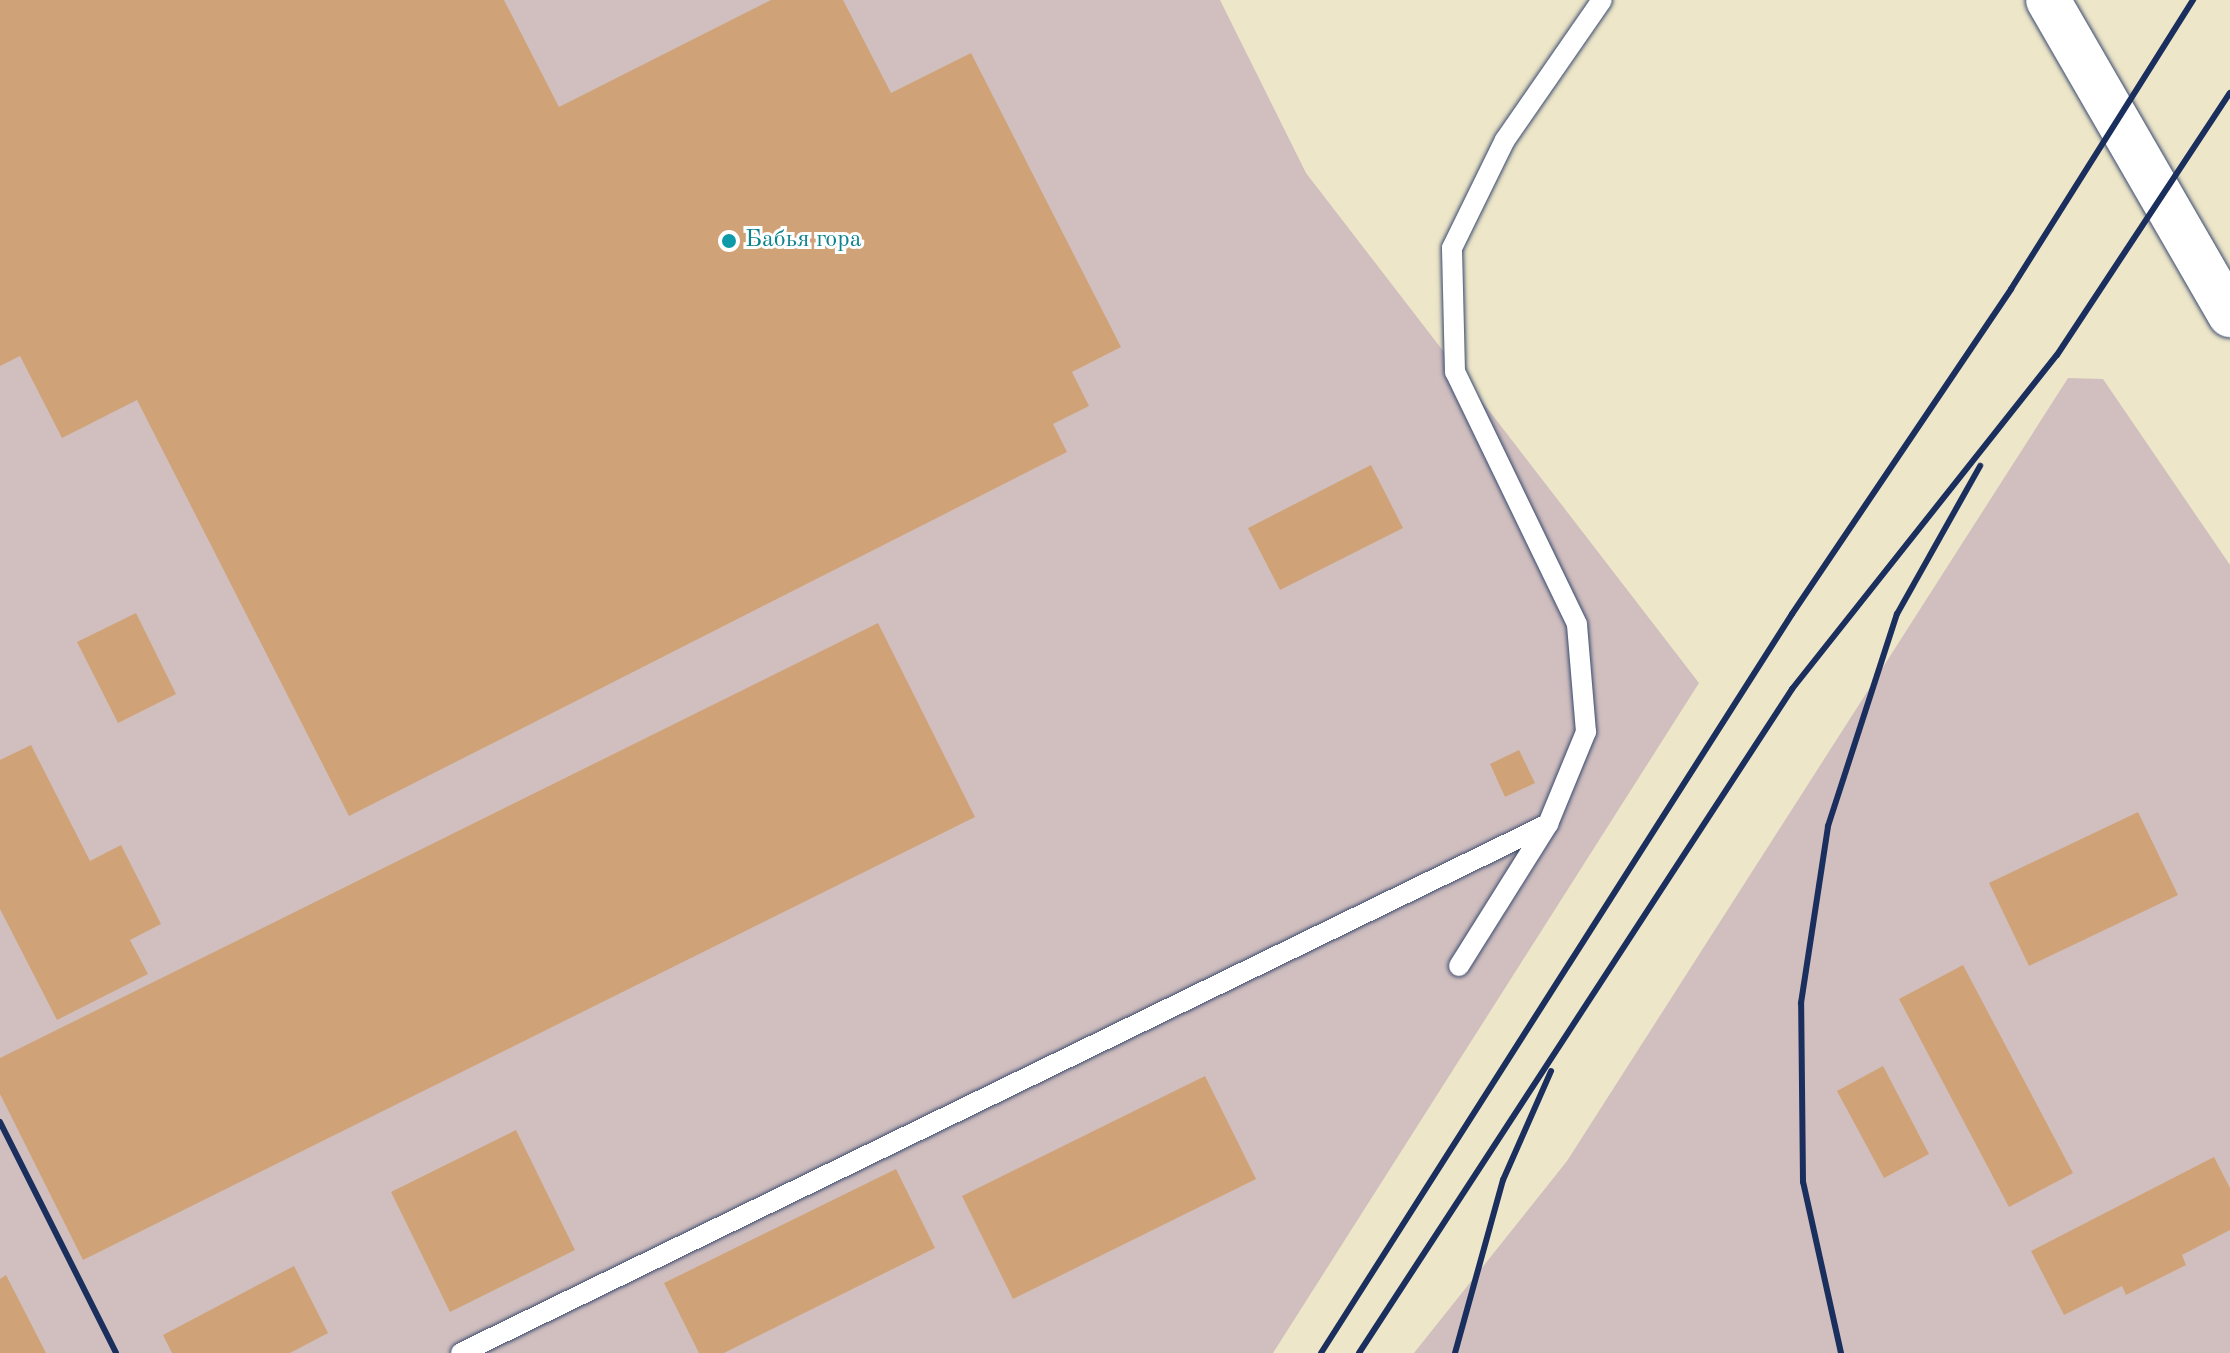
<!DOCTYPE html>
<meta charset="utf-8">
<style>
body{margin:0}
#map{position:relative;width:2230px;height:1353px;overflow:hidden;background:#ede6c8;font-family:"Old Standard TT",serif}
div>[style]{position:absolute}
.industrial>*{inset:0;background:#d1bfbf}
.building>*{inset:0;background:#cfa377}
.roads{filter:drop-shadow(0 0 2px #3a4a6e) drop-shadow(0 0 2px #3a4a6e)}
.service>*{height:20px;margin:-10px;padding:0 10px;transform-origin:10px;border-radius:10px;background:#fff}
.tertiary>*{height:44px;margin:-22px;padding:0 22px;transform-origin:22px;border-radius:22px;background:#fff}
.rail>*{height:6px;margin:-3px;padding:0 3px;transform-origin:3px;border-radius:3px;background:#1b2f5e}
.dots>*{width:22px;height:22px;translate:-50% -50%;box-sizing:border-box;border:4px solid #fff;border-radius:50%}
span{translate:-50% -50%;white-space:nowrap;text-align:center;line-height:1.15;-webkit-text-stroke:6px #fff;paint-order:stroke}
.culture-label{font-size:24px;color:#0d838f}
.left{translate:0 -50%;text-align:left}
</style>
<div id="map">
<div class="industrial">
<i style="clip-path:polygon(0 0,1220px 0,1306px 173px,1699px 683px,1273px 1353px,0 1353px)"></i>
<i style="clip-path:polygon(2068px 378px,2103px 379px,2230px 565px,2230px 1353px,1414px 1353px,1567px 1161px)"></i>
</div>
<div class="building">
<i style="clip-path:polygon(0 0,504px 0,559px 107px,771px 0,843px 0,891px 93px,971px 53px,1121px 347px,1072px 372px,1089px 406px,1053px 424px,1067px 452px,349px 816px,137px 400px,62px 438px,20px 356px,0 366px)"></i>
<i style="clip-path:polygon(1371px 465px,1403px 528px,1280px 590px,1248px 528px)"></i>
<i style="clip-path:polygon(136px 613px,176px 694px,118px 723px,77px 642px)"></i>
<i style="clip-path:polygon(878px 623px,975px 817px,83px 1260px,0 1094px,0 1058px)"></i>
<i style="clip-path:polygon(31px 745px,90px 861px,121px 845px,161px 924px,130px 940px,148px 974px,57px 1020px,0 909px,0 760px)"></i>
<i style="clip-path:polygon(1519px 750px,1535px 783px,1505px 797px,1490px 764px)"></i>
<i style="clip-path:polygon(2138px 812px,2178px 895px,2029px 966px,1989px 883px)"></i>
<i style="clip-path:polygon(1963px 965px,2073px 1173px,2009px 1207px,1899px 999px)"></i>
<i style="clip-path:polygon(1883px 1066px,1929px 1154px,1884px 1178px,1837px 1091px)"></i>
<i style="clip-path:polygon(1205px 1076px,1256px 1179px,1013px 1299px,962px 1196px)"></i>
<i style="clip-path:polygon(516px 1130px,575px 1250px,450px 1312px,391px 1192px)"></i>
<i style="clip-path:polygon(2214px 1157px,2230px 1188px,2230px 1230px,2182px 1255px,2186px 1265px,2126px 1295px,2122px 1286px,2064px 1315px,2031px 1251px)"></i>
<i style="clip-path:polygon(896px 1169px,935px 1248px,724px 1353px,699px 1353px,664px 1283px)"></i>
<i style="clip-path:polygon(294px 1266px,328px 1333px,290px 1353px,172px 1353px,163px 1335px)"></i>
<i style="clip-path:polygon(6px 1275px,46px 1353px,0 1353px,0 1279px)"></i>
</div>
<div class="roads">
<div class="service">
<i style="left:1459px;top:966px;width:168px;rotate:-57.9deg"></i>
<i style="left:1548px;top:824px;width:100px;rotate:-67.6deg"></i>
<i style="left:1586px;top:732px;width:108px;rotate:-94.8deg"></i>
<i style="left:1577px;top:624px;width:280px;rotate:-115.8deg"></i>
<i style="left:1455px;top:372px;width:124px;rotate:-91.4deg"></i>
<i style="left:1452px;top:248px;width:120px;rotate:-63.9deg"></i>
<i style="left:1505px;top:140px;width:170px;rotate:-55.3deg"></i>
<i style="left:461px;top:1353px;width:1209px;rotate:-25.95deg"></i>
</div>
<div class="tertiary">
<i style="left:2048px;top:0;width:364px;rotate:60deg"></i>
</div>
</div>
<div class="rail">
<i style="left:0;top:1122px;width:258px;rotate:63.3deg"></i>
<i style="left:1321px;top:1353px;width:876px;rotate:-57.49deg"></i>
<i style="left:1792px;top:614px;width:392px;rotate:-56deg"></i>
<i style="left:2011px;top:289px;width:342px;rotate:-57.8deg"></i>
<i style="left:1359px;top:1353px;width:793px;rotate:-56.89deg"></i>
<i style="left:1792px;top:689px;width:426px;rotate:-51.6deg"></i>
<i style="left:2057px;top:355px;width:314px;rotate:-56.6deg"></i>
<i style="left:1455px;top:1353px;width:180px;rotate:-74.5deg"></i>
<i style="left:1503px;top:1180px;width:119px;rotate:-66.2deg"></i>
<i style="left:1841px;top:1353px;width:175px;rotate:-102.5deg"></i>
<i style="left:1803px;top:1182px;width:179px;rotate:-90.6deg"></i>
<i style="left:1801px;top:1003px;width:179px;rotate:-81.3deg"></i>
<i style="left:1828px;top:826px;width:223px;rotate:-72deg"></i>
<i style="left:1897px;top:614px;width:170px;rotate:-60.7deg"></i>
</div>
<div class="dots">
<i style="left:729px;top:241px;background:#0f9aa8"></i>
</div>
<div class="culture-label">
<span class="left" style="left:745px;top:241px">Бабья гора</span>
</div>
</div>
